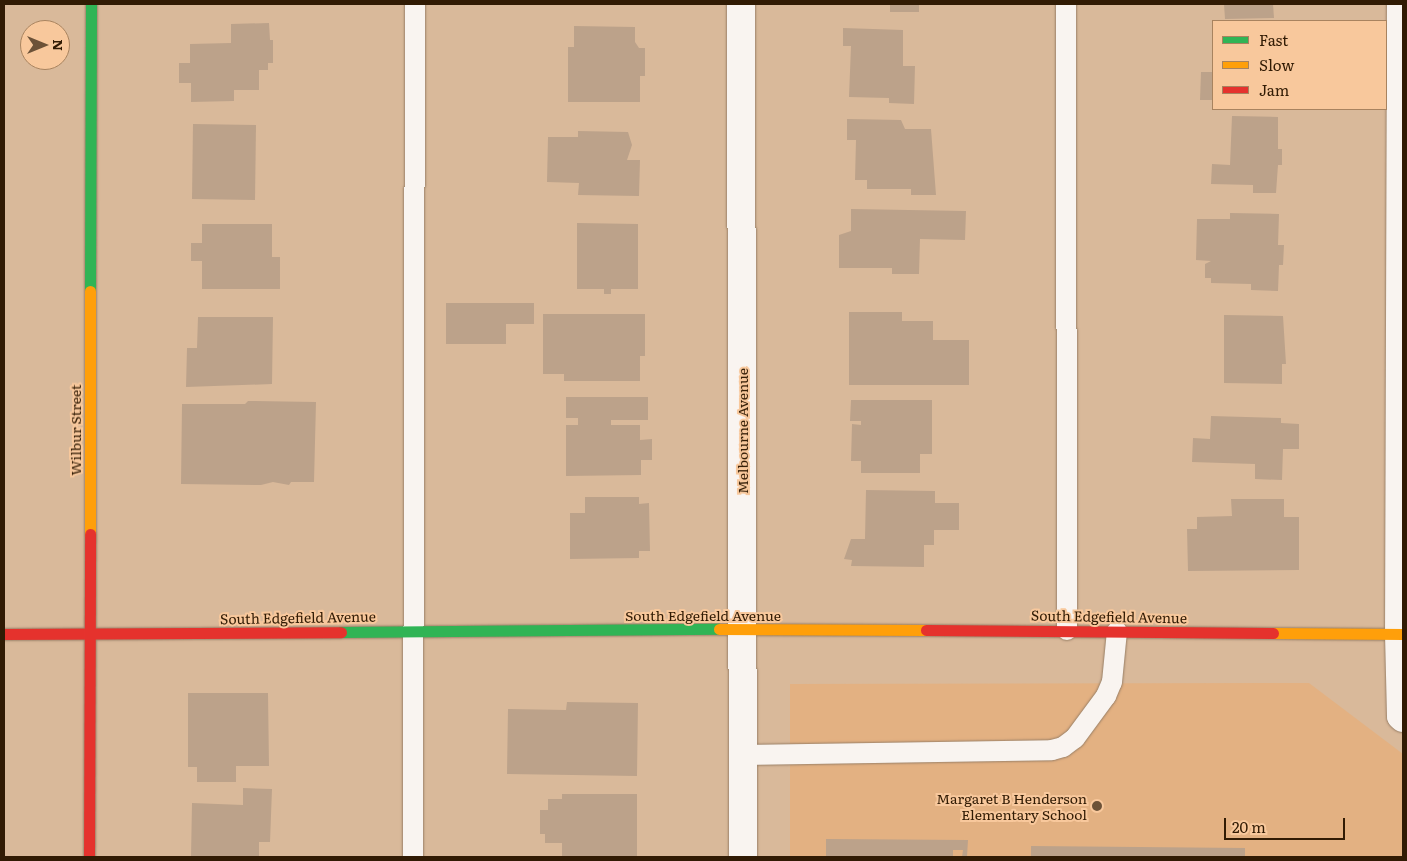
<!DOCTYPE html>
<style>
body{margin:0}
#map{position:relative;width:1407px;height:861px;overflow:hidden;background:#d9b99a;font-family:Literata,serif}
div>[style]{position:absolute}
.built>*{inset:0;background:#e3b182}
.building>*{inset:0;background:#bca28a}
.roads{filter:drop-shadow(0 0 1px #987f66) drop-shadow(0 0 1px #987f66)}
.lane>*{height:20px;margin:-10px;padding:0 10px;transform-origin:10px;border-radius:10px;background:#f9f4f0}
.street>*{height:28px;margin:-14px;padding:0 14px;transform-origin:14px;border-radius:14px;background:#f9f4f0}
.fast>*{height:11px;margin:-5.5px;padding:0 5.5px;transform-origin:5.5px;border-radius:5.5px;background:#30b455}
.slow>*{height:11px;margin:-5.5px;padding:0 5.5px;transform-origin:5.5px;border-radius:5.5px;background:#ff9f0a}
.jam>*{height:11px;margin:-5.5px;padding:0 5.5px;transform-origin:5.5px;border-radius:5.5px;background:#e5322d}
.dots>*{width:14px;height:14px;translate:-50% -50%;box-sizing:border-box;border:2px solid #f8c89c;border-radius:50%}
span{translate:-50% -50%;white-space:nowrap;text-align:center;line-height:1.15;-webkit-text-stroke:4px #f8c89c;paint-order:stroke}
.street-label{font-size:14px;color:#311b04}
.poi-label{font-size:14px;color:#311b04}
.right{translate:-100% -50%;text-align:right}
.frame{position:absolute;inset:0;border:5px solid #311b04;pointer-events:none}
.legend{position:absolute;left:1212px;top:20px;width:175px;height:90px;box-sizing:border-box;background:#f8c89c;border:1px solid #a8835f;margin:0;padding:6px 9px;list-style:none;font-size:15px;color:#311b04}
.legend li{display:flex;align-items:center;gap:10px;height:25px}
.legend b{width:25px;border:1px solid #a8835f}
.north{position:absolute;left:20px;top:20px;width:50px;height:50px;box-sizing:border-box;background:#f8c89c;border:1px solid #a8835f;border-radius:50%;rotate:90deg;font-size:14px;font-weight:700;line-height:20px;text-align:center;color:#311b04}
.north::after{content:'';display:block;margin:auto;width:18px;height:22px;background:#6c5238;clip-path:polygon(50% 0,100% 100%,50% 72%,0 100%)}
.scale{position:absolute;left:1224px;top:818px;width:121px;height:22px;box-sizing:border-box;border:2px solid #311b04;border-top:0;padding-left:6px;font-size:15px;line-height:18px;white-space:nowrap;color:#311b04;-webkit-text-stroke:4px #f8c89c;paint-order:stroke}
</style>
<div id="map">
<div class="built">
<i style="clip-path:polygon(1309px 683px,1403px 754px,1403px 857px,790px 857px,790px 684px)"></i>
</div>
<div class="building">
<i style="clip-path:polygon(890px 4px,919px 4px,919px 12px,890px 12px)"></i>
<i style="clip-path:polygon(1224px 4px,1273px 4px,1274px 18px,1225px 19px)"></i>
<i style="clip-path:polygon(269px 23px,270px 40px,273px 40px,273px 63px,268px 63px,268px 70px,259px 70px,259px 90px,234px 90px,234px 101px,191px 102px,191px 83px,179px 83px,179px 63px,190px 63px,190px 44px,231px 43px,231px 24px)"></i>
<i style="clip-path:polygon(574px 26px,635px 27px,635px 42px,639px 48px,645px 48px,645px 76px,640px 76px,640px 102px,568px 102px,568px 47px,574px 47px)"></i>
<i style="clip-path:polygon(843px 28px,903px 30px,903px 66px,915px 66px,914px 104px,889px 103px,889px 98px,849px 97px,851px 46px,843px 46px)"></i>
<i style="clip-path:polygon(1201px 72px,1213px 72px,1213px 100px,1200px 100px)"></i>
<i style="clip-path:polygon(1232px 116px,1278px 117px,1278px 149px,1282px 149px,1282px 165px,1278px 165px,1276px 193px,1253px 193px,1253px 185px,1211px 184px,1212px 164px,1230px 165px)"></i>
<i style="clip-path:polygon(847px 119px,901px 120px,905px 129px,931px 129px,936px 195px,911px 195px,911px 189px,867px 189px,867px 180px,855px 180px,856px 140px,847px 140px)"></i>
<i style="clip-path:polygon(193px 124px,256px 125px,255px 200px,192px 199px)"></i>
<i style="clip-path:polygon(578px 131px,628px 132px,632px 145px,627px 160px,640px 160px,639px 196px,578px 195px,579px 183px,547px 182px,548px 137px,578px 137px)"></i>
<i style="clip-path:polygon(851px 209px,966px 211px,965px 240px,920px 239px,919px 274px,892px 274px,892px 268px,839px 268px,839px 235px,851px 231px)"></i>
<i style="clip-path:polygon(1230px 213px,1279px 214px,1278px 245px,1284px 245px,1283px 265px,1279px 265px,1278px 291px,1251px 290px,1251px 284px,1211px 283px,1211px 278px,1205px 278px,1205px 264px,1211px 261px,1196px 260px,1197px 219px,1230px 219px)"></i>
<i style="clip-path:polygon(577px 223px,638px 224px,638px 289px,611px 289px,611px 294px,604px 294px,604px 289px,577px 289px)"></i>
<i style="clip-path:polygon(202px 224px,272px 224px,272px 257px,280px 257px,280px 289px,202px 289px,202px 261px,191px 261px,191px 243px,202px 243px)"></i>
<i style="clip-path:polygon(446px 303px,534px 303px,534px 324px,506px 324px,506px 344px,446px 344px)"></i>
<i style="clip-path:polygon(849px 312px,902px 312px,902px 321px,933px 321px,933px 340px,969px 340px,969px 385px,849px 385px)"></i>
<i style="clip-path:polygon(543px 314px,645px 314px,645px 356px,640px 356px,640px 381px,564px 381px,564px 374px,543px 374px)"></i>
<i style="clip-path:polygon(1224px 315px,1283px 316px,1286px 364px,1282px 364px,1282px 384px,1224px 383px)"></i>
<i style="clip-path:polygon(198px 317px,273px 317px,272px 384px,186px 387px,187px 348px,197px 348px)"></i>
<i style="clip-path:polygon(566px 397px,648px 397px,648px 420px,611px 420px,611px 425px,640px 425px,640px 440px,652px 439px,652px 460px,641px 460px,641px 475px,566px 476px,566px 425px,578px 425px,578px 418px,566px 418px)"></i>
<i style="clip-path:polygon(851px 400px,932px 400px,932px 454px,920px 454px,920px 473px,861px 473px,861px 461px,851px 461px,852px 424px,861px 425px,861px 421px,850px 421px)"></i>
<i style="clip-path:polygon(248px 401px,316px 402px,314px 482px,291px 482px,289px 485px,273px 482px,261px 485px,181px 484px,182px 404px,245px 404px)"></i>
<i style="clip-path:polygon(1211px 416px,1281px 418px,1281px 423px,1299px 424px,1299px 449px,1283px 449px,1282px 480px,1255px 479px,1255px 464px,1192px 462px,1193px 438px,1210px 439px)"></i>
<i style="clip-path:polygon(866px 490px,935px 491px,935px 503px,959px 503px,959px 530px,934px 530px,934px 545px,924px 545px,924px 567px,851px 566px,852px 560px,844px 559px,851px 539px,865px 539px)"></i>
<i style="clip-path:polygon(585px 497px,639px 497px,639px 504px,649px 503px,650px 551px,639px 551px,639px 558px,570px 559px,570px 513px,585px 513px)"></i>
<i style="clip-path:polygon(1231px 499px,1284px 499px,1284px 517px,1299px 517px,1299px 570px,1188px 571px,1187px 529px,1197px 529px,1197px 517px,1232px 516px)"></i>
<i style="clip-path:polygon(188px 693px,268px 693px,269px 766px,236px 766px,236px 782px,197px 782px,197px 767px,188px 767px)"></i>
<i style="clip-path:polygon(567px 702px,638px 703px,637px 776px,507px 774px,508px 709px,566px 710px)"></i>
<i style="clip-path:polygon(243px 788px,272px 789px,270px 842px,259px 842px,259px 857px,191px 857px,192px 803px,243px 805px)"></i>
<i style="clip-path:polygon(562px 794px,637px 794px,637px 856px,562px 856px,562px 843px,545px 843px,545px 834px,540px 834px,540px 810px,548px 810px,548px 799px,562px 799px)"></i>
<i style="clip-path:polygon(826px 839px,968px 840px,967px 857px,962px 857px,963px 850px,953px 850px,953px 857px,826px 857px)"></i>
<i style="clip-path:polygon(1031px 846px,1245px 848px,1245px 857px,1031px 857px)"></i>
</div>
<div class="roads">
<div class="lane">
<i style="left:1066px;top:4px;width:626px;rotate:89.91deg"></i>
<i style="left:743px;top:755px;width:309px;rotate:-0.9deg"></i>
<i style="left:1052px;top:750px;width:11px;rotate:-15deg"></i>
<i style="left:1063px;top:747px;width:15px;rotate:-37deg"></i>
<i style="left:1075px;top:738px;width:52px;rotate:-53.6deg"></i>
<i style="left:1106px;top:696px;width:15px;rotate:-67deg"></i>
<i style="left:1112px;top:682px;width:51px;rotate:-84.4deg"></i>
<i style="left:413px;top:857px;width:853px;rotate:-89.87deg"></i>
</div>
<div class="street">
<i style="left:741px;top:4px;width:853px;rotate:89.87deg"></i>
<i style="left:1401px;top:4px;width:630px;rotate:90.18deg"></i>
<i style="left:1399px;top:634px;width:82px;rotate:88.6deg"></i>
<i style="left:1401px;top:716px;width:3px;rotate:45deg"></i>
</div>
<div class="fast">
<i style="left:90px;top:291px;width:287px;rotate:-89.8deg"></i>
<i style="left:341px;top:632px;width:378px;rotate:-0.5deg"></i>
</div>
<div class="slow">
<i style="left:90px;top:534px;width:243px;rotate:-90deg"></i>
<i style="left:719px;top:629px;width:207px;rotate:0.3deg"></i>
<i style="left:1273px;top:633px;width:130px;rotate:0.4deg"></i>
</div>
<div class="jam">
<i style="left:926px;top:630px;width:347px;rotate:0.5deg"></i>
<i style="left:4px;top:634px;width:337px;rotate:-0.3deg"></i>
<i style="left:89px;top:857px;width:323px;rotate:-89.8deg"></i>
</div>
</div>
<div class="dots">
<i style="left:1097px;top:806px;background:#6c5238"></i>
</div>
<div class="street-label">
<span style="left:75px;top:430px;rotate:-90deg">Wilbur Street</span>
<span style="left:742px;top:431px;rotate:-90deg">Melbourne Avenue</span>
<span style="left:703px;top:615px">South Edgefield Avenue</span>
<span style="left:1109px;top:616px;rotate:1deg">South Edgefield Avenue</span>
<span style="left:298px;top:617px;rotate:-1deg">South Edgefield Avenue</span>
</div>
<div class="poi-label">
<span class="right" style="left:1087px;top:806px">Margaret B Henderson<br>Elementary School</span>
</div>
<div class="frame"></div>
<ul class="legend">
<li><b style="height:6px;background:#30b455"></b>Fast</li>
<li><b style="height:6px;background:#ff9f0a"></b>Slow</li>
<li><b style="height:6px;background:#e5322d"></b>Jam</li>
</ul>
<div class="north">N</div>
<div class="scale">20 m</div>
</div>
